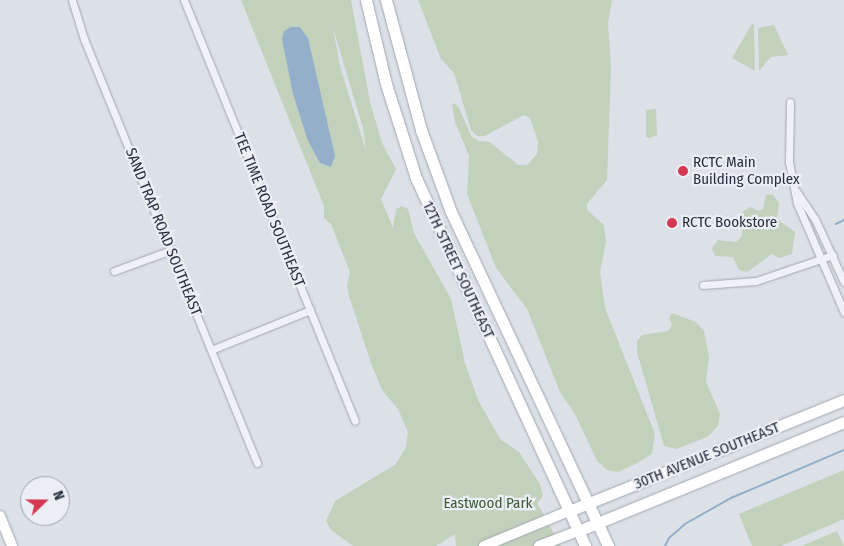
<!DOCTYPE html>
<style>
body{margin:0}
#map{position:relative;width:844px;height:546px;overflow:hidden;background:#dce0e7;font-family:"Fira Sans Condensed",sans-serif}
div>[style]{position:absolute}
.green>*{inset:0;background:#c2d1bc}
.water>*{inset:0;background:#94afc9}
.stream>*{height:2px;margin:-1px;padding:0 1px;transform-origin:1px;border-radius:1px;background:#94afc9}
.roads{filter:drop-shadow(0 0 1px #a1a7b1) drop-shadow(0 0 1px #a1a7b1)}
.street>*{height:7px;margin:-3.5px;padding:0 3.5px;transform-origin:3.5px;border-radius:3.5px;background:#eef1f5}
.secondary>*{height:10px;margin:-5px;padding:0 5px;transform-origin:5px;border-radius:5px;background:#fff}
.primary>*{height:11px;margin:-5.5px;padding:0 5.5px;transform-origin:5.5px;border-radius:5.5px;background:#fff}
.dots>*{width:14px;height:14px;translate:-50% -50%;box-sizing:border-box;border:2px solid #ebeff5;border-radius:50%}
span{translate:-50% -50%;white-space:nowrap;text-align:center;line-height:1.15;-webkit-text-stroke:4.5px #ebeff5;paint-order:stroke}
.poi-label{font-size:15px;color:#252e3e}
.left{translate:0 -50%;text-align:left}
.street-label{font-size:15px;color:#252e3e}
.park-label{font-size:15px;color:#3a5a31}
.north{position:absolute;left:20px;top:476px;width:50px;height:50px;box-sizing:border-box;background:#ebeff5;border:1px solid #9ca2ac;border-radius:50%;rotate:68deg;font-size:14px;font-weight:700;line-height:20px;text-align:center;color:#252e3e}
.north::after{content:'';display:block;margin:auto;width:18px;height:22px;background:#d43853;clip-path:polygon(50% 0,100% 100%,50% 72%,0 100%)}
</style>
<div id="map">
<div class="green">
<i style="clip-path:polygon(evenodd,241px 0,351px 0,370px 102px,382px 143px,396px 169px,381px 199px,393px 228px,396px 209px,402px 206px,408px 209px,414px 233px,451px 299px,465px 363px,478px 400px,500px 439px,519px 452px,540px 484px,543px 496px,537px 503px,561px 546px,456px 546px,455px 534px,436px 546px,353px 546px,331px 530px,326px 521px,335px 501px,396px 464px,406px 447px,408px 432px,398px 409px,382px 390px,372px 366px,349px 296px,347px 286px,350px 272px,331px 224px,324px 218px,324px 206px,241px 0,333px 28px,363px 128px,366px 151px,340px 66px,333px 28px)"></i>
<i style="clip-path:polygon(418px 0,612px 0,608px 23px,611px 68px,607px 180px,587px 204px,587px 210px,604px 225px,606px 242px,600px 272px,605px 308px,655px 434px,652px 454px,637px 463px,618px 472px,607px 470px,597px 461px,575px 414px,560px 392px,527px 309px,496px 268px,467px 194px,469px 156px,455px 122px,452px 105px,455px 103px,459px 108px,471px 136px,479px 141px,490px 142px,518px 165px,527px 165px,537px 154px,538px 142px,530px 118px,524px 115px,485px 136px,477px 136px,471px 130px,454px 73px,441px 59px)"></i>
<i style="clip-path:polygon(752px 24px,754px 25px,755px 71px,732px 58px)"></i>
<i style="clip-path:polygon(774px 25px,788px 55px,771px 57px,759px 71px,758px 28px)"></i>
<i style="clip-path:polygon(656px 109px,657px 135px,650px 138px,646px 137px,646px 110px)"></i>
<i style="clip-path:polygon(757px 179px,782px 179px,784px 182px,757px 186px)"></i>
<i style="clip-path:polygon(766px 194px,773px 195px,779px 203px,777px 219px,795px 232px,792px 254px,779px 258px,772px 254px,747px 272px,739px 270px,733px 257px,715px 256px,712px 248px,718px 240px,736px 242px,742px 236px,742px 212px,750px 207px,759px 211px,763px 209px)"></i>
<i style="clip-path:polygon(672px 313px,696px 322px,704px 331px,709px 357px,706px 382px,720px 414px,718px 426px,707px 437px,676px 449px,664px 446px,637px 352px,637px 341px,642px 335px,668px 331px,672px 325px,669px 318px)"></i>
<i style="clip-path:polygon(844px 470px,844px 519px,781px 546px,752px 546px,739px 514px)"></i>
<i style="clip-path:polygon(837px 531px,844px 546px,802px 546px)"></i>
</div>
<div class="water">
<i style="clip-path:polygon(291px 27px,300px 27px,308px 38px,335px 156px,331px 167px,320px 163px,308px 141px,293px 94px,282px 39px,284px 31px)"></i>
</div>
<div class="stream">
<i style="left:836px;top:224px;width:9px;rotate:-27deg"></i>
<i style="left:665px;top:546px;width:9px;rotate:-63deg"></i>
<i style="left:669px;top:538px;width:21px;rotate:-41deg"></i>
<i style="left:685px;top:524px;width:53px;rotate:-29.5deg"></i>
<i style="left:731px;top:498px;width:123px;rotate:-23deg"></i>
</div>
<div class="roads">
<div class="street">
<i style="left:72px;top:0;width:41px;rotate:72.9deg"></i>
<i style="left:84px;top:39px;width:458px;rotate:67.8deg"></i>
<i style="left:184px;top:0;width:454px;rotate:67.9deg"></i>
<i style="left:790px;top:102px;width:60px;rotate:91deg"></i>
<i style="left:789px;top:162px;width:42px;rotate:79deg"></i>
<i style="left:797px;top:203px;width:119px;rotate:66.7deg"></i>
<i style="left:796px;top:191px;width:34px;rotate:56deg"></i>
<i style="left:815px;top:219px;width:69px;rotate:65.3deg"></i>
<i style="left:114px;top:271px;width:61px;rotate:-20.2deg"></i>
<i style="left:703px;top:285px;width:53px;rotate:-4.3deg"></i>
<i style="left:756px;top:281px;width:81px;rotate:-18.7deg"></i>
<i style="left:211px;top:350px;width:107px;rotate:-22deg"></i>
</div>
<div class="secondary">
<i style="left:0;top:516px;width:32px;rotate:68deg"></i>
<i style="left:484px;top:546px;width:92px;rotate:-22.4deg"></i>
<i style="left:539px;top:546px;width:42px;rotate:-21deg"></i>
</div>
<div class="primary">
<i style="left:366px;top:0;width:86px;rotate:76.6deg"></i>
<i style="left:386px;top:84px;width:99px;rotate:72.3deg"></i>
<i style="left:416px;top:178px;width:405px;rotate:65.3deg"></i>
<i style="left:386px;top:0;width:135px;rotate:74.9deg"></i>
<i style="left:421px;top:130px;width:87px;rotate:69.9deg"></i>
<i style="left:451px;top:212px;width:369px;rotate:64.8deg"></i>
<i style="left:569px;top:511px;width:297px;rotate:-22deg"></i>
<i style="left:578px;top:531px;width:287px;rotate:-22.3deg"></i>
</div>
</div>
<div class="dots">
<i style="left:683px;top:171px;background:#d43853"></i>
<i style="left:672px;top:223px;background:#d43853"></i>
</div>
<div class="poi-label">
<span class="left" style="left:693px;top:171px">RCTC Main<br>Building Complex</span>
<span class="left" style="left:682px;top:223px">RCTC Bookstore</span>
</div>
<div class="street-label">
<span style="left:269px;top:210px;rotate:68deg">TEE TIME ROAD SOUTHEAST</span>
<span style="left:163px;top:232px;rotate:68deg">SAND TRAP ROAD SOUTHEAST</span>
<span style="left:458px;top:270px;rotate:65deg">12TH STREET SOUTHEAST</span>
<span style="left:707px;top:456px;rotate:-22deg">30TH AVENUE SOUTHEAST</span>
</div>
<div class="park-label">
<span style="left:488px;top:504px">Eastwood Park</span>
</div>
<div class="north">N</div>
</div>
